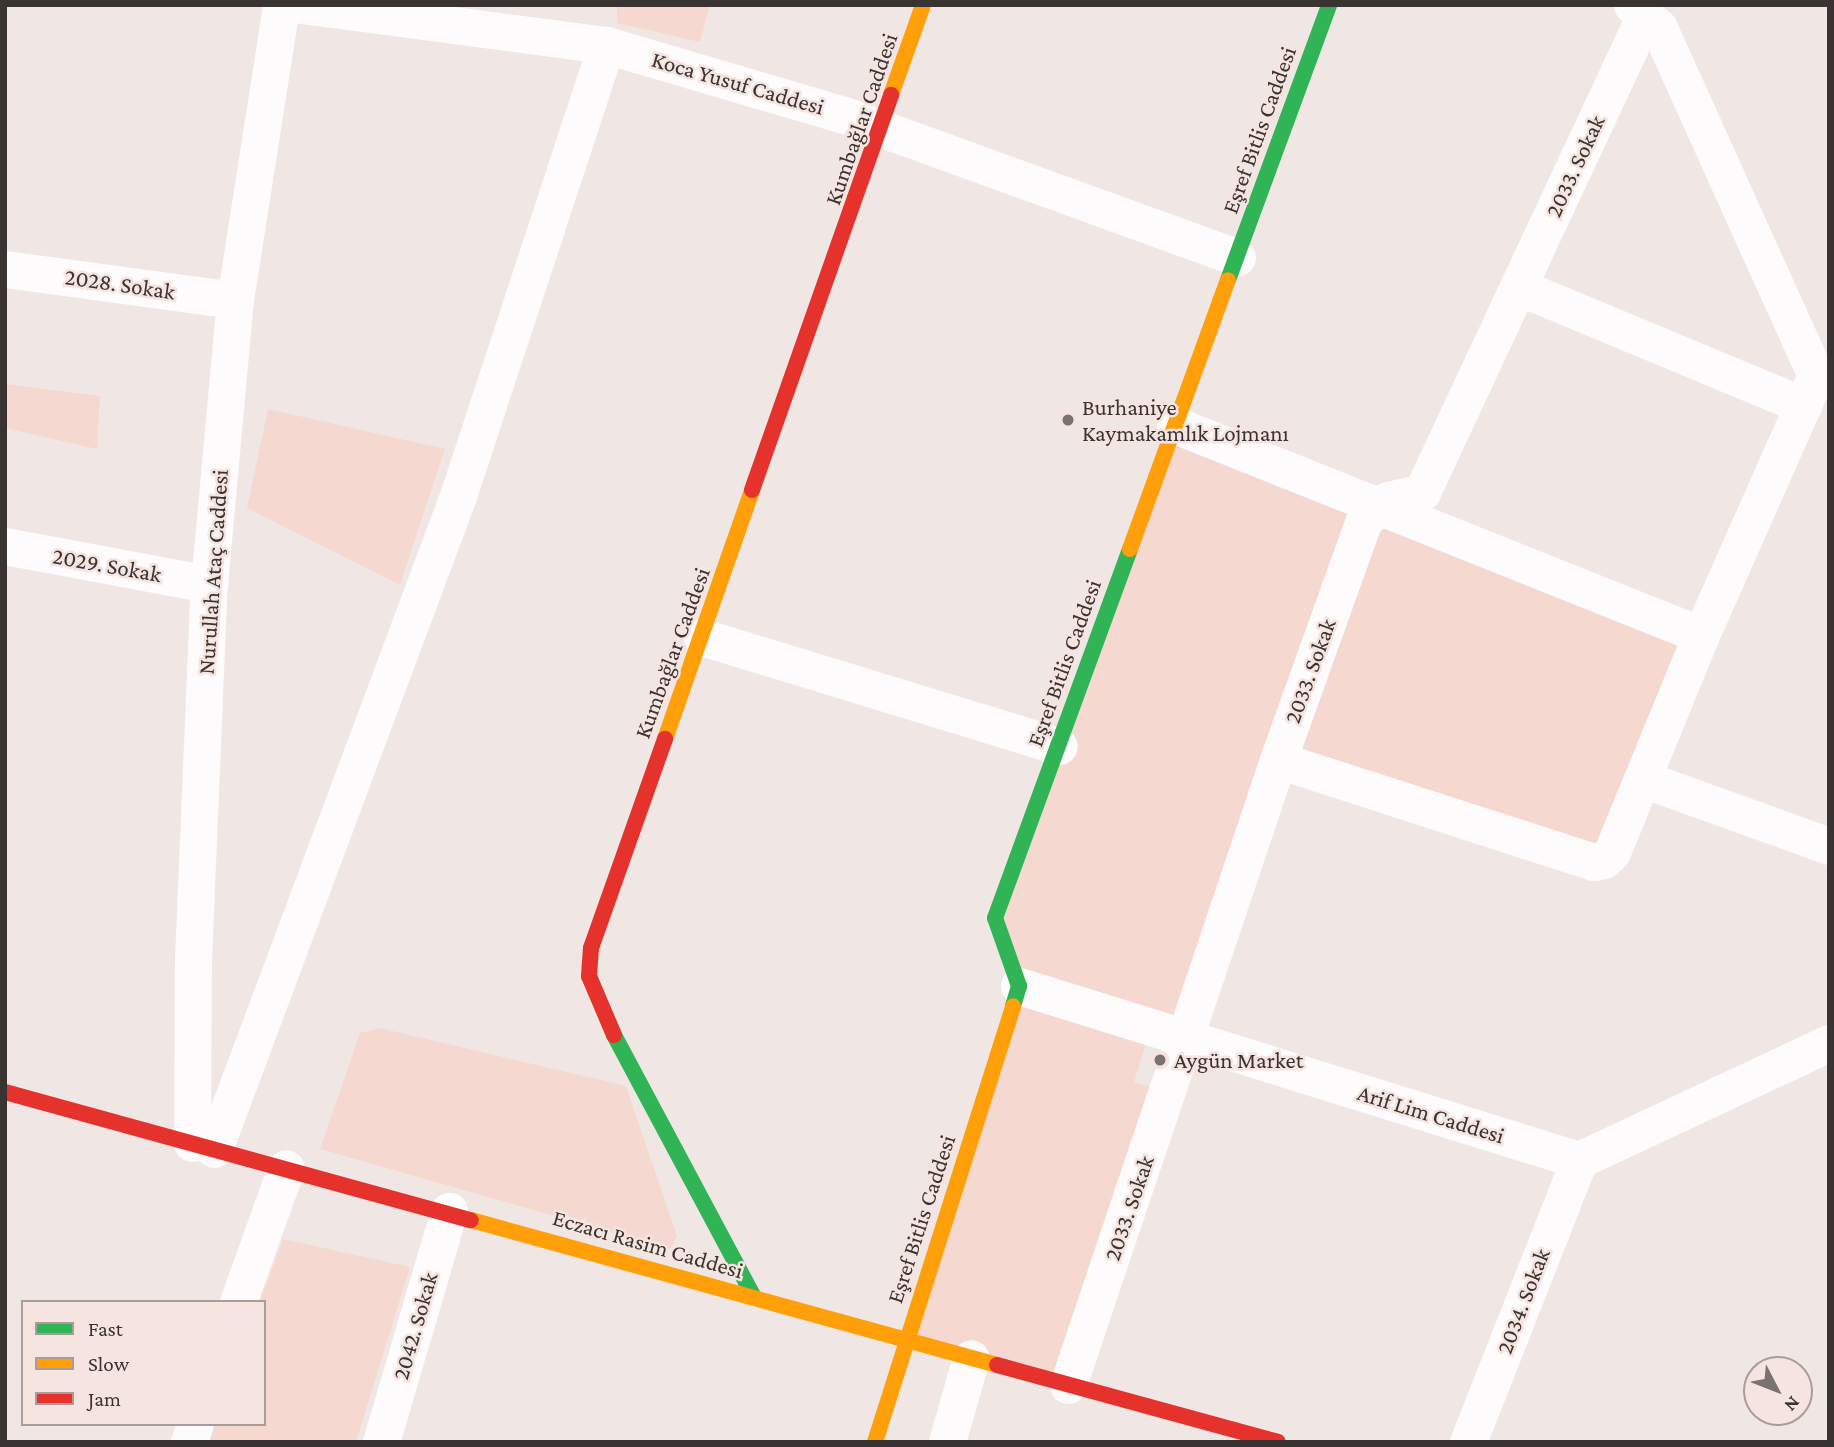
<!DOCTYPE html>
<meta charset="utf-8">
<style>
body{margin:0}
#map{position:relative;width:1834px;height:1447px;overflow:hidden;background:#f0e7e4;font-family:"Crimson Pro",serif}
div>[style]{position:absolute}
.green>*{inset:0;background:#f5d8cf}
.street>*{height:37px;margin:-18.5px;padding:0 18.5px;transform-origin:18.5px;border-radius:18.5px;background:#fdfbfb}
.fast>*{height:16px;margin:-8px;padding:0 8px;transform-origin:8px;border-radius:8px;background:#30b455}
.slow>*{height:16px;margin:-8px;padding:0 8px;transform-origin:8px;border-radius:8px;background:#ff9f0a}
.jam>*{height:16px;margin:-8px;padding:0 8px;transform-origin:8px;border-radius:8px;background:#e5322d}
.dots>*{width:19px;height:19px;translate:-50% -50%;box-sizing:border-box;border:4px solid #f5e4df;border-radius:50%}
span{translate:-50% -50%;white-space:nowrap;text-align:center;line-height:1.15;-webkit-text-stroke:5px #f5e4df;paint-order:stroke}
.street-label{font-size:23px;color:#393331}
.poi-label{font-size:23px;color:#393331}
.left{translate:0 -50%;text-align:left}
.frame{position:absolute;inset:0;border:7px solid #393331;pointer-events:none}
.legend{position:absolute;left:21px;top:1300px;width:245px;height:126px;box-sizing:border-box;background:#f5e4df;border:2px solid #aa9d99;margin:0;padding:9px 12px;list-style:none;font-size:21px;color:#393331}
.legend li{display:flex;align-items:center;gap:14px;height:35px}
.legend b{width:35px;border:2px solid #aa9d99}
.north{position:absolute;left:1743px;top:1356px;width:70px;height:70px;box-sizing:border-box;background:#f5e4df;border:2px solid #aa9d99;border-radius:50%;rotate:132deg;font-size:19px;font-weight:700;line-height:28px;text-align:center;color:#393331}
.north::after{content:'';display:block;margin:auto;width:24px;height:32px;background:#797270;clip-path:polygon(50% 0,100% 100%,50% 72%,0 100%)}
</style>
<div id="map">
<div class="green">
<i style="clip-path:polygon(617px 5px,710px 5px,700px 42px,617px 23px)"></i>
<i style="clip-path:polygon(5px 384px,100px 396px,97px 449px,5px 428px)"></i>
<i style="clip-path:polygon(268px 409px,445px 449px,400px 585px,247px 508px)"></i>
<i style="clip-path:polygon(1175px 425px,1701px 635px,1612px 852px,1278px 760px,1185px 1037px,1151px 1027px,1134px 1082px,1168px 1093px,1068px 1385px,906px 1341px,1019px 987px,995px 918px)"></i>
<i style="clip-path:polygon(380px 1028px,626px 1086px,677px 1236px,670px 1249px,320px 1149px,360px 1033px)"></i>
<i style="clip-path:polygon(283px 1239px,410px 1267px,356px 1442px,209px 1442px,215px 1424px,264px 1424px,264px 1302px,260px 1302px)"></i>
</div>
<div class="street">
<i style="left:302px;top:5px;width:307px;rotate:7.5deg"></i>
<i style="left:606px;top:45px;width:248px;rotate:16.4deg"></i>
<i style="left:844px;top:115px;width:418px;rotate:19.9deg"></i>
<i style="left:1632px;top:5px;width:35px;rotate:40deg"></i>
<i style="left:1659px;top:28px;width:381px;rotate:65.7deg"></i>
<i style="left:5px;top:269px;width:232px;rotate:7.7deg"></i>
<i style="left:1519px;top:287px;width:308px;rotate:22.6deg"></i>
<i style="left:1175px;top:425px;width:566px;rotate:21.76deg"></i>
<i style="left:5px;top:546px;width:208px;rotate:10.6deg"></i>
<i style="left:702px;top:637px;width:373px;rotate:17deg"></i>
<i style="left:1278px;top:760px;width:332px;rotate:17.9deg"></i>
<i style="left:1594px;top:862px;width:10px;rotate:-11deg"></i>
<i style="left:1604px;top:860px;width:11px;rotate:-45deg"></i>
<i style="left:1612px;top:852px;width:235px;rotate:-67.7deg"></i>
<i style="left:1701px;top:635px;width:284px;rotate:-66.1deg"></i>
<i style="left:1816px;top:375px;width:14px;rotate:21deg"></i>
<i style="left:1643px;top:779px;width:198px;rotate:19.8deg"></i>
<i style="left:1019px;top:986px;width:586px;rotate:17.26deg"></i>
<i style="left:1579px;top:1160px;width:276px;rotate:-25.1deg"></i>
<i style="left:192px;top:1143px;width:184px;rotate:-89.7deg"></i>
<i style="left:193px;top:959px;width:375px;rotate:-87.6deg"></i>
<i style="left:209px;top:584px;width:285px;rotate:-84.8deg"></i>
<i style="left:235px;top:300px;width:299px;rotate:-81.1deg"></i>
<i style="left:214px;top:1149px;width:697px;rotate:-69.51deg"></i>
<i style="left:458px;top:496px;width:475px;rotate:-71.8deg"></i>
<i style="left:238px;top:1302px;width:142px;rotate:-70.3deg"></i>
<i style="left:1068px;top:1385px;width:659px;rotate:-71.43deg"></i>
<i style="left:1278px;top:760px;width:255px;rotate:-70.3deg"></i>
<i style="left:1364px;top:520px;width:31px;rotate:-40deg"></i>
<i style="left:1388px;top:500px;width:35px;rotate:-13deg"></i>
<i style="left:1422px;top:492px;width:527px;rotate:-64.94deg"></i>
<i style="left:189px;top:1442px;width:19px;rotate:-72deg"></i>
<i style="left:381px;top:1442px;width:241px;rotate:-73.6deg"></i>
<i style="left:947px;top:1442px;width:87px;rotate:-74.1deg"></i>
<i style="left:1468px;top:1442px;width:303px;rotate:-68.5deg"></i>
</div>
<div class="fast">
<i style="left:1228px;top:280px;width:293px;rotate:-69.8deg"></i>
<i style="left:1013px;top:1006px;width:21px;rotate:-73deg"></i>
<i style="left:1019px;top:986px;width:72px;rotate:-109.4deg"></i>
<i style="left:995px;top:918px;width:393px;rotate:-69.9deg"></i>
<i style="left:614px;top:1035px;width:297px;rotate:61.9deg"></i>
</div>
<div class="slow">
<i style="left:891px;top:95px;width:96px;rotate:-70.4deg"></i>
<i style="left:1130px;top:549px;width:286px;rotate:-70deg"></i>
<i style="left:665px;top:739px;width:264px;rotate:-70.7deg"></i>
<i style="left:471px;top:1220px;width:546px;rotate:15.41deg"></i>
<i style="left:875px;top:1442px;width:457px;rotate:-72.4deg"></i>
</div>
<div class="jam">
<i style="left:752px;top:490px;width:419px;rotate:-70.6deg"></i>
<i style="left:614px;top:1035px;width:64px;rotate:-113deg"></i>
<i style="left:589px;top:976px;width:28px;rotate:-86deg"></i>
<i style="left:591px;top:948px;width:222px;rotate:-70.5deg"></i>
<i style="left:5px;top:1092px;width:483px;rotate:15.4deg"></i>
<i style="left:997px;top:1365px;width:291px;rotate:15.3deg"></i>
</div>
<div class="dots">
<i style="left:1068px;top:420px;background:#797270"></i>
<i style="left:1160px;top:1060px;background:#797270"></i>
</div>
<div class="street-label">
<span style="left:738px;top:83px;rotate:16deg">Koca Yusuf Caddesi</span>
<span style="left:861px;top:119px;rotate:-71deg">Kumbağlar Caddesi</span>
<span style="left:1259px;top:130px;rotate:-70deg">Eşref Bitlis Caddesi</span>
<span style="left:1575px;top:166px;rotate:-65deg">2033. Sokak</span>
<span style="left:120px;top:284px;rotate:8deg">2028. Sokak</span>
<span style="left:107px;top:565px;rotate:10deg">2029. Sokak</span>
<span style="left:213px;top:572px;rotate:-86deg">Nurullah Ataç Caddesi</span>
<span style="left:672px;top:653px;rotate:-70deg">Kumbağlar Caddesi</span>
<span style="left:1064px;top:663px;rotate:-70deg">Eşref Bitlis Caddesi</span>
<span style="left:1310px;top:671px;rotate:-70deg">2033. Sokak</span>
<span style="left:1431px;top:1114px;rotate:17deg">Arif Lim Caddesi</span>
<span style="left:1129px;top:1208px;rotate:-71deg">2033. Sokak</span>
<span style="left:921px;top:1219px;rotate:-72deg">Eşref Bitlis Caddesi</span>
<span style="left:648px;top:1244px;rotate:16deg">Eczacı Rasim Caddesi</span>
<span style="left:1523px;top:1301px;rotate:-69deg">2034. Sokak</span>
<span style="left:415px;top:1326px;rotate:-74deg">2042. Sokak</span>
</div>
<div class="poi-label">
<span class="left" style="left:1082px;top:420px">Burhaniye<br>Kaymakamlık Lojmanı</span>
<span class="left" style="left:1174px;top:1060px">Aygün Market</span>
</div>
<div class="frame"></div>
<ul class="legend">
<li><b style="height:9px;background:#30b455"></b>Fast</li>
<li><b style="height:9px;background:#ff9f0a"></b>Slow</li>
<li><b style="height:9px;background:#e5322d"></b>Jam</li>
</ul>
<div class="north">N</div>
</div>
